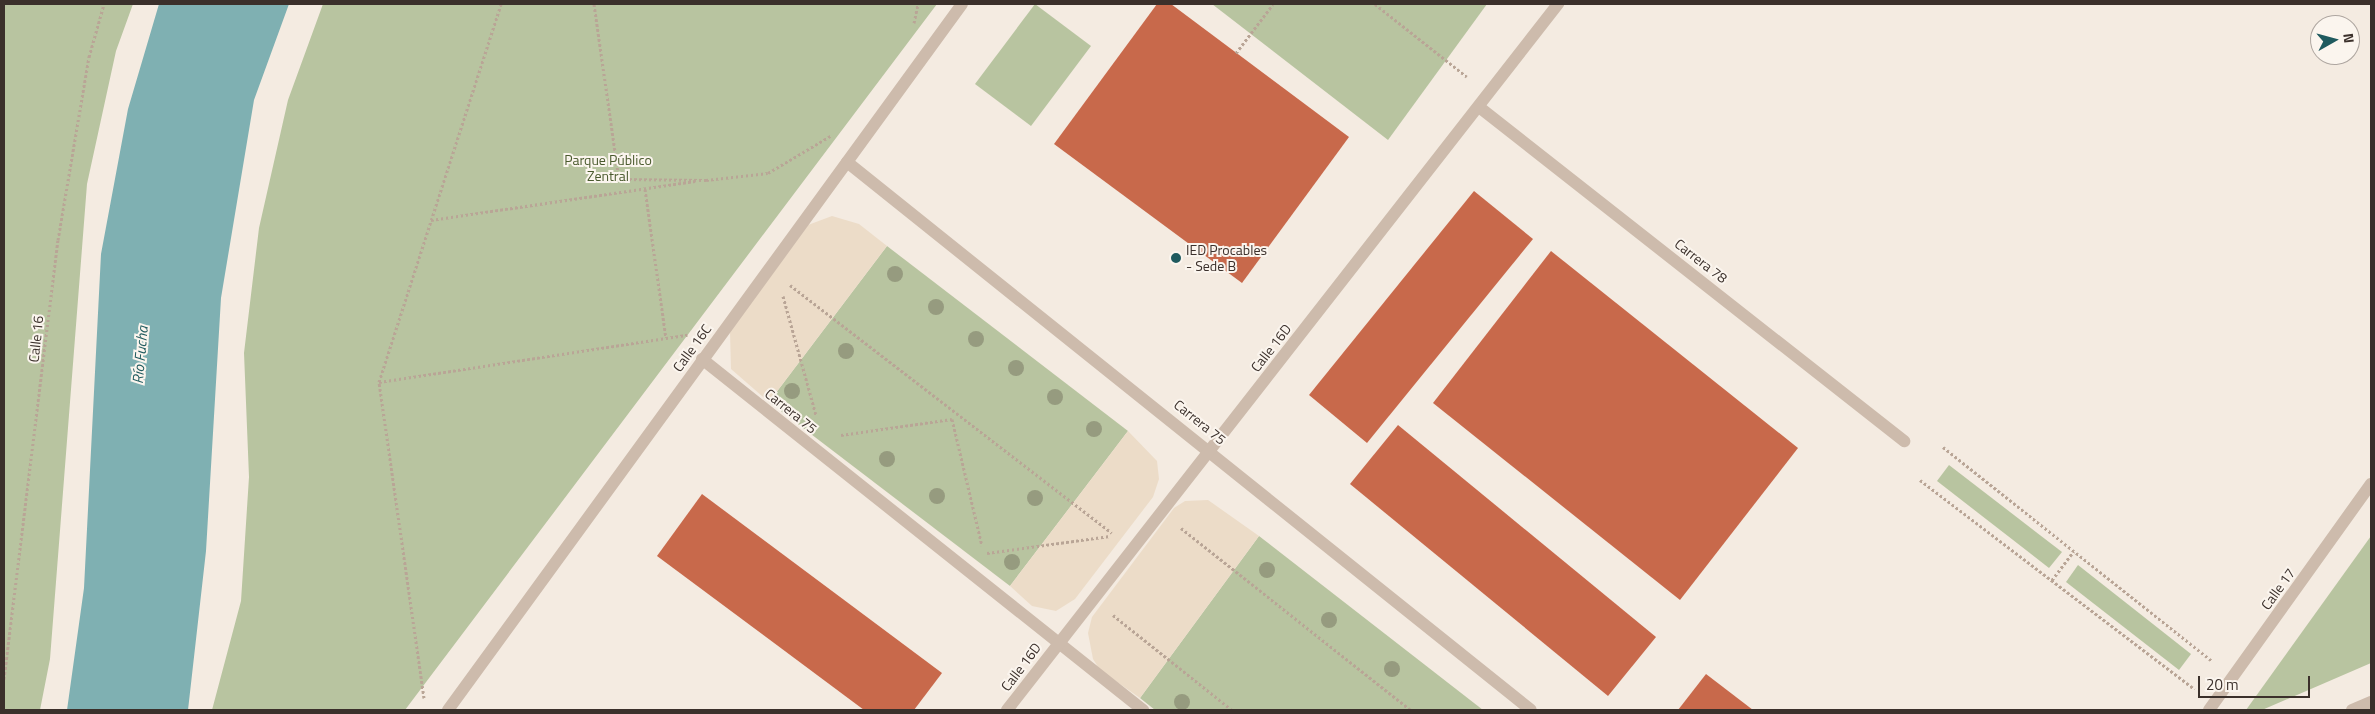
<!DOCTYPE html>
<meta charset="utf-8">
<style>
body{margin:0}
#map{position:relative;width:2375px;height:714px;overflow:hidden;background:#f4ebe1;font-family:"Titillium Web",sans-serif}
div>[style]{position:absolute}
.green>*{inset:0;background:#b8c4a0}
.plaza>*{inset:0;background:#ecdcc8}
.water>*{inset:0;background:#7fb0b2}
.building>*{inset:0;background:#c8694b}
.path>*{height:3px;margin-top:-1.5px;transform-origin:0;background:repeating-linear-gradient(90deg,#b9a596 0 2.5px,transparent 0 5px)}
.street>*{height:12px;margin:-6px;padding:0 6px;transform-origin:6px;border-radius:6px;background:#cdbbac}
.trees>*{width:16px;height:16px;margin:-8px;border-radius:50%;background:#969b7f}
.dots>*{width:14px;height:14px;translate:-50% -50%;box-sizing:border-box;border:2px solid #fbf5ee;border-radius:50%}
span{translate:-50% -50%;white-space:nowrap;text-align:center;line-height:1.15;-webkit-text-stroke:4px #fbf5ee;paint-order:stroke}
.park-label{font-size:14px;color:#4a5a2e}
.poi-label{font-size:14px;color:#3b302b}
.left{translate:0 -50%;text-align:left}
.street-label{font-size:14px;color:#3b302b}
.water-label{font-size:15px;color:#1f5a5e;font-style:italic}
.frame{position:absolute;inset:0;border:5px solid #3b302b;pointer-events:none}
.north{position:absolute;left:2310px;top:15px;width:50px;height:50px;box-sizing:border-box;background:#fbf5ee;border:1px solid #aea6a0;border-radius:50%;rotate:83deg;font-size:14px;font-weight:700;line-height:20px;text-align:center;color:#3b302b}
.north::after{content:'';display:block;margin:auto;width:18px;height:22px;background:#1f5a5e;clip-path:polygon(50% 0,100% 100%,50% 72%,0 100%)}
.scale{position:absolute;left:2198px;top:676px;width:112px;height:22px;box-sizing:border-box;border:2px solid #3b302b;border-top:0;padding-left:6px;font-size:15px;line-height:18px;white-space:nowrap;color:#3b302b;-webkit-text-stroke:4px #fbf5ee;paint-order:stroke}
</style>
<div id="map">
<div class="green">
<i style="clip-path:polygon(4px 4px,133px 4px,116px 51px,87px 184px,50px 659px,40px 710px,4px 710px)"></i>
<i style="clip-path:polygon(323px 4px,937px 4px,405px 710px,212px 710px,241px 601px,249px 477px,244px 353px,259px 228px,288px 100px)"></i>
<i style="clip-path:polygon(1035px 4px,1091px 46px,1031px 126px,975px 84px)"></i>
<i style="clip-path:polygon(1212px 4px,1487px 4px,1388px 140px)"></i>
<i style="clip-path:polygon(887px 246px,1128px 431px,1010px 586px,769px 402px)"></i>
<i style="clip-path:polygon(1949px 465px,2062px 552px,2049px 568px,1937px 481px)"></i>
<i style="clip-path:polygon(1259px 536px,1483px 710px,1155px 710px,1140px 698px)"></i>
<i style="clip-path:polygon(2371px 536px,2371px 663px,2262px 710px,2246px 710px)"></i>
<i style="clip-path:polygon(2078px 565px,2191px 654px,2179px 670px,2066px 582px)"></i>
</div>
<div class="plaza">
<i style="clip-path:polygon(832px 216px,859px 224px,887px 246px,769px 402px,731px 369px,730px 332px,808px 225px)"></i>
<i style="clip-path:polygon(1128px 431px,1157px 461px,1159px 479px,1153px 497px,1075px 599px,1056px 611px,1032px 606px,1010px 586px)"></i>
<i style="clip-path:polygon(1208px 500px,1259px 536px,1140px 698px,1100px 670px,1093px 659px,1088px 633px,1092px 617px,1174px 508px,1185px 501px)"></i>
</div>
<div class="water">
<i style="clip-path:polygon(159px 4px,289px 4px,254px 100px,221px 298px,206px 551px,188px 710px,67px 710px,84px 588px,101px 254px,128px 109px)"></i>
</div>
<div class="building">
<i style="clip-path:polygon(1157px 4px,1171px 4px,1349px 137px,1242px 283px,1054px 144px)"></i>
<i style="clip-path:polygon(1474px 191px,1533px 239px,1367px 443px,1309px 395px)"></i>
<i style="clip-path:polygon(1551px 251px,1798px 448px,1680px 600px,1433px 403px)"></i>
<i style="clip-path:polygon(1398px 425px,1656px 637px,1608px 696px,1350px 484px)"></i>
<i style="clip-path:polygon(702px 494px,942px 673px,914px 710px,864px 710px,657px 556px)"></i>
<i style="clip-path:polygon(1706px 674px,1753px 710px,1678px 710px)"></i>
</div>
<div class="path">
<i style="left:594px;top:4px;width:177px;rotate:81.9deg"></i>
<i style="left:619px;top:179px;width:87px;rotate:0.7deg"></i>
<i style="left:706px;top:180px;width:62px;rotate:-6.4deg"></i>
<i style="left:768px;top:173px;width:74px;rotate:-30.7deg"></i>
<i style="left:1375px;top:4px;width:117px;rotate:38.4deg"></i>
<i style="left:914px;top:23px;width:19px;rotate:-78deg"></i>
<i style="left:1236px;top:53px;width:61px;rotate:-52.9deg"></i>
<i style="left:645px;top:189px;width:150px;rotate:82deg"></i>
<i style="left:431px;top:220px;width:267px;rotate:-8.4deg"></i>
<i style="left:790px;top:285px;width:406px;rotate:37.6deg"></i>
<i style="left:783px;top:296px;width:123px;rotate:74.5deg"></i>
<i style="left:379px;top:382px;width:312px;rotate:-8.7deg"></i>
<i style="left:841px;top:435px;width:112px;rotate:-8.2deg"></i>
<i style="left:952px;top:419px;width:130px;rotate:76.7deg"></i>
<i style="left:1943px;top:447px;width:344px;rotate:38.5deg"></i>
<i style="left:1920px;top:480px;width:345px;rotate:37.3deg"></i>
<i style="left:1181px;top:528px;width:293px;rotate:38.4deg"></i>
<i style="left:987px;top:553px;width:124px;rotate:-7.9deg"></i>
<i style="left:2052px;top:580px;width:36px;rotate:-53deg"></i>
<i style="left:1113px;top:615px;width:152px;rotate:38.6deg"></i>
<i style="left:4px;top:679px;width:442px;rotate:-83deg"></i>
<i style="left:58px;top:240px;width:186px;rotate:-80.4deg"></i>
<i style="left:89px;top:57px;width:55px;rotate:-74.2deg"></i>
<i style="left:424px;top:698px;width:319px;rotate:-98.1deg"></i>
<i style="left:379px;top:382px;width:397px;rotate:-72.1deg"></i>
</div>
<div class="street">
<i style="left:1479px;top:107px;width:541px;rotate:38.16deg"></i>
<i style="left:847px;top:162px;width:876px;rotate:38.7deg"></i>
<i style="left:702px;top:359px;width:564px;rotate:38.52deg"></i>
<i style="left:448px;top:710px;width:873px;rotate:-53.94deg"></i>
<i style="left:1007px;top:710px;width:896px;rotate:-52.03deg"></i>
<i style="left:2209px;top:710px;width:278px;rotate:-54.4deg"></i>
<i style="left:2352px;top:710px;width:21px;rotate:-23deg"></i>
</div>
<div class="trees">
<i style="left:895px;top:274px"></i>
<i style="left:936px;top:307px"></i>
<i style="left:976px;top:339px"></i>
<i style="left:846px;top:351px"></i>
<i style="left:1016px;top:368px"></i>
<i style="left:792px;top:391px"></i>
<i style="left:1055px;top:397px"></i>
<i style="left:1094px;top:429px"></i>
<i style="left:887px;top:459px"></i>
<i style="left:937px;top:496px"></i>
<i style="left:1035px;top:498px"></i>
<i style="left:1012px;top:562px"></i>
<i style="left:1267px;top:570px"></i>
<i style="left:1329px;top:620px"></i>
<i style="left:1392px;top:669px"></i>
<i style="left:1182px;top:702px"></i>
</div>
<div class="dots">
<i style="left:1176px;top:258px;background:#1f5a5e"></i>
</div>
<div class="park-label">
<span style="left:608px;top:168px">Parque Público<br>Zentral</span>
</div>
<div class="poi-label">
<span class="left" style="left:1186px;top:258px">IED Procables<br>- Sede B</span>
</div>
<div class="street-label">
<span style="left:1701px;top:261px;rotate:38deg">Carrera 78</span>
<span style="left:36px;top:339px;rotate:-84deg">Calle 16</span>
<span style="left:692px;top:348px;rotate:-54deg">Calle 16C</span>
<span style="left:1271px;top:348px;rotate:-52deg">Calle 16D</span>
<span style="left:791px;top:411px;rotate:39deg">Carrera 75</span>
<span style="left:1200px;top:422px;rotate:39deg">Carrera 75</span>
<span style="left:2278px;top:589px;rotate:-54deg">Calle 17</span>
<span style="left:1021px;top:667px;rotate:-53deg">Calle 16D</span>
</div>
<div class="water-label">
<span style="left:140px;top:355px;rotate:-85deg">Río Fucha</span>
</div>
<div class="frame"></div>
<div class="north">N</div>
<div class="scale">20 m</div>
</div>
